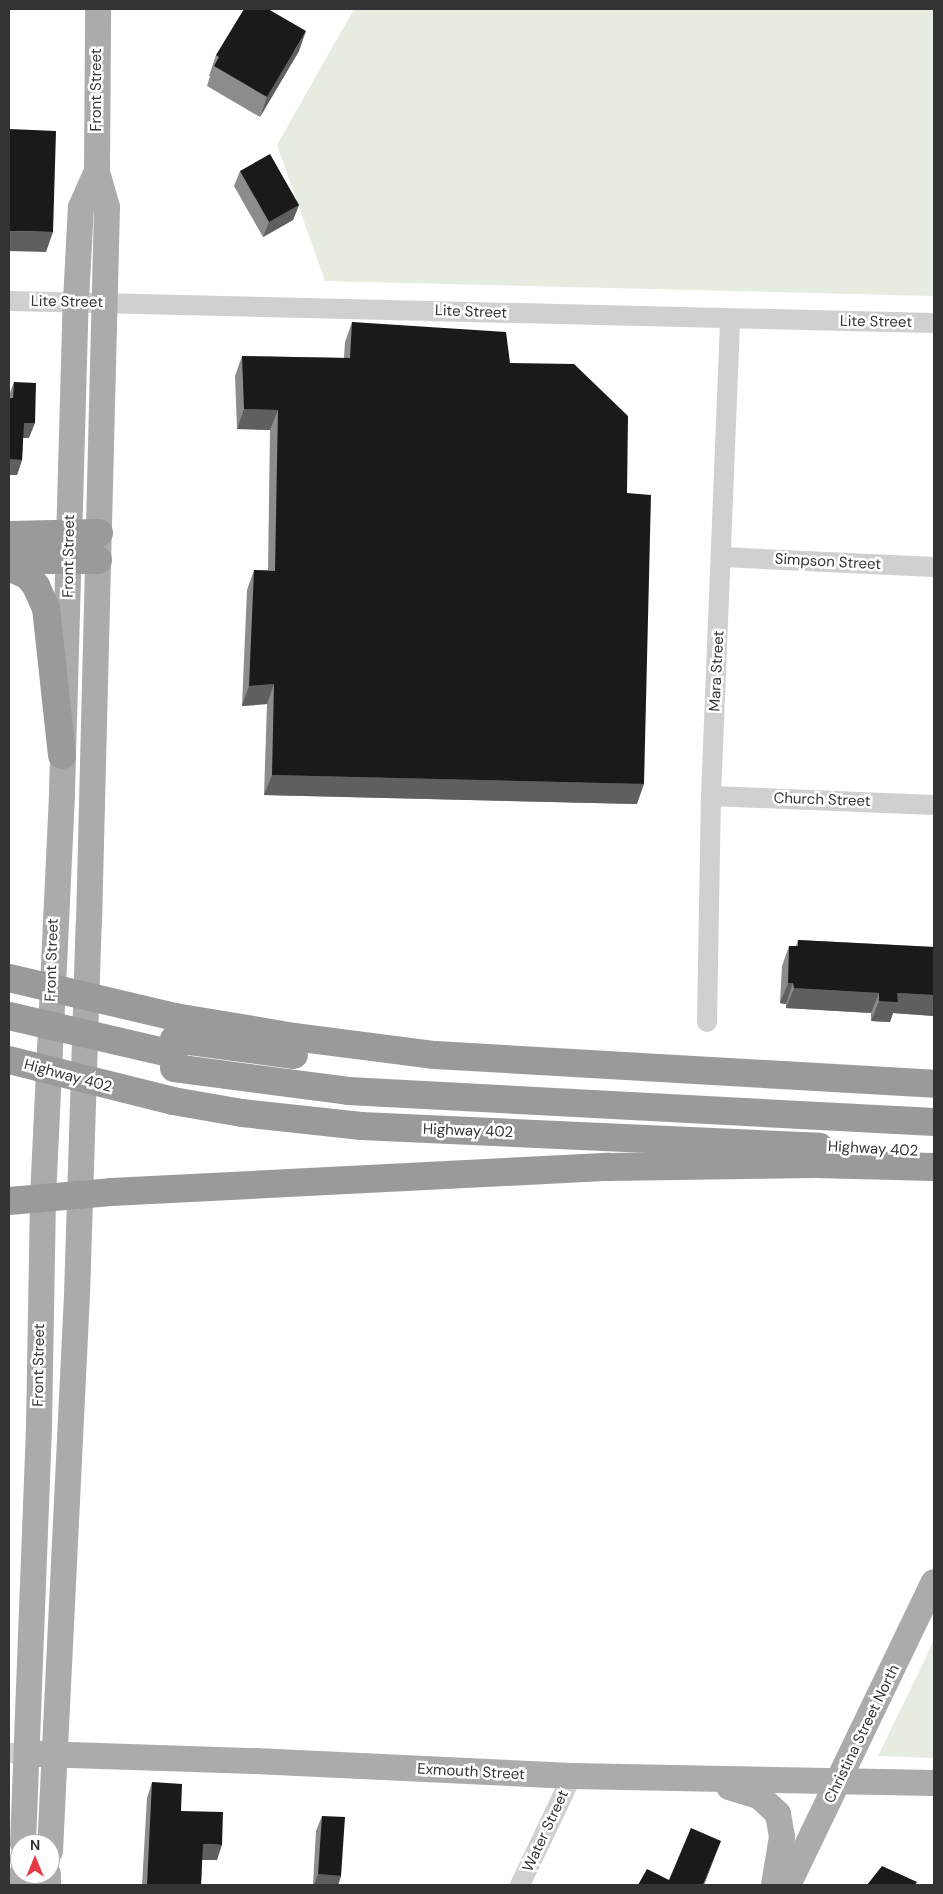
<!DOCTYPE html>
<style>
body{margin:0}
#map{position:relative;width:943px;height:1894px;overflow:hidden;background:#fff;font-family:"DM Sans",sans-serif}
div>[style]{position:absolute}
.green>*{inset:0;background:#e6ecdf}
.minor>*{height:20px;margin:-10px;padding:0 10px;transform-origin:10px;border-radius:10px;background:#d0d0d0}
.major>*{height:26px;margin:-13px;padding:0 13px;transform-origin:13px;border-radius:13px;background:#ababab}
.highway>*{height:28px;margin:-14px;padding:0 14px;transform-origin:14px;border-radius:14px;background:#9a9a9a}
.highway-bridge>*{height:28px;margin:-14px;padding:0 14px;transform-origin:14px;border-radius:14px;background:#9a9a9a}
.wall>*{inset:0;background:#8c8c8c}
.shaded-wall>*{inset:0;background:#5f5f5f}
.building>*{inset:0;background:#1a1a1a}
span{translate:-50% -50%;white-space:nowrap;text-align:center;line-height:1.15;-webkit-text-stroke:5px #fff;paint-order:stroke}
.street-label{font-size:15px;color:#333}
.frame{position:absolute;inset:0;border:10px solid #333;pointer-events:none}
.north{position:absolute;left:10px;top:1834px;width:50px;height:50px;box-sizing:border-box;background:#fff;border:1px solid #adadad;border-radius:50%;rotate:0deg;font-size:14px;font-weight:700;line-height:20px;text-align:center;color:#333}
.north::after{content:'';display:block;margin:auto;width:18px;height:22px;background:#e63946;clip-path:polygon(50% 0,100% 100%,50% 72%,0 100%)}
</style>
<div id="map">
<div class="green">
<i style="clip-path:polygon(354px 9px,934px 9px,934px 296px,325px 281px,277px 145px)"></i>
<i style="clip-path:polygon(934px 1639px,934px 1758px,878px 1756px,926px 1657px)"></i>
</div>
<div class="minor">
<i style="left:9px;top:301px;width:925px;rotate:1.36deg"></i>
<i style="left:722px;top:557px;width:212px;rotate:2.7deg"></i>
<i style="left:711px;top:796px;width:223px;rotate:2.3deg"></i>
<i style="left:707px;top:1022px;width:226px;rotate:-89deg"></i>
<i style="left:711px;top:796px;width:477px;rotate:-87.7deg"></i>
<i style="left:9px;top:1753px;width:18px"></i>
<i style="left:520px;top:1885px;width:121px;rotate:-64.5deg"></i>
</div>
<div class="major">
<i style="left:40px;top:1754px;width:215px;rotate:1.9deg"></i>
<i style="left:255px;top:1761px;width:317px;rotate:2.7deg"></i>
<i style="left:572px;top:1776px;width:362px;rotate:1.1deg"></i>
<i style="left:729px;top:1787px;width:31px;rotate:17deg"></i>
<i style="left:759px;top:1796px;width:26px;rotate:43deg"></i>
<i style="left:778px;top:1814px;width:23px;rotate:80deg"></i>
<i style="left:782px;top:1837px;width:49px;rotate:99.5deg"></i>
<i style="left:23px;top:1844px;width:417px;rotate:-87.8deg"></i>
<i style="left:39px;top:1427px;width:229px;rotate:-89deg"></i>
<i style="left:43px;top:1198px;width:406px;rotate:-87.3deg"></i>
<i style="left:62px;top:792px;width:491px;rotate:-88.4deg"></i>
<i style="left:76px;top:301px;width:94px;rotate:-87deg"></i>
<i style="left:81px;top:207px;width:39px;rotate:-66deg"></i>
<i style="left:50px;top:1851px;width:557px;rotate:-87.22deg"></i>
<i style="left:77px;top:1295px;width:372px;rotate:-88.2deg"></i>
<i style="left:89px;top:923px;width:716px;rotate:-88.56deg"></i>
<i style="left:107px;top:207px;width:37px;rotate:-106deg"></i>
<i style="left:97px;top:171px;width:162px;rotate:-89.6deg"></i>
<i style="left:22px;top:1885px;width:11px;rotate:-90deg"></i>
<i style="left:48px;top:1885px;width:11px;rotate:-90deg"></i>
<i style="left:788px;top:1885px;width:336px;rotate:-64.3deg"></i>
</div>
<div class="highway">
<i style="left:9px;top:535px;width:90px;rotate:-1.3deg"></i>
<i style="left:9px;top:560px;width:89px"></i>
<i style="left:9px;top:567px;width:21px;rotate:25deg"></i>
<i style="left:28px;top:576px;width:13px;rotate:51deg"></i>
<i style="left:36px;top:586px;width:24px;rotate:66deg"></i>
<i style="left:46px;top:608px;width:148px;rotate:83.8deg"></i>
<i style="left:175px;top:1017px;width:121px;rotate:9.5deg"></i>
<i style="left:294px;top:1037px;width:142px;rotate:7.3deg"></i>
<i style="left:435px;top:1055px;width:500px;rotate:3.3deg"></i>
<i style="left:174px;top:1039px;width:121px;rotate:7.6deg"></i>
<i style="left:174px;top:1068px;width:176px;rotate:7.5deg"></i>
<i style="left:348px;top:1091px;width:587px;rotate:3.03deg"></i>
<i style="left:173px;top:1101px;width:70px;rotate:9.9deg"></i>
<i style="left:242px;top:1113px;width:120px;rotate:6.2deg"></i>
<i style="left:361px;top:1126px;width:459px;rotate:2.6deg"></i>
<i style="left:9px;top:1201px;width:102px;rotate:-5deg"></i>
<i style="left:111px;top:1192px;width:498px;rotate:-2.9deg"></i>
<i style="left:608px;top:1167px;width:207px;rotate:-0.8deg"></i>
<i style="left:815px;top:1164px;width:119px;rotate:1.4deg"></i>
</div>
<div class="highway-bridge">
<i style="left:9px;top:978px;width:171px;rotate:13.2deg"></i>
<i style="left:9px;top:1016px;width:169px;rotate:13deg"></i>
<i style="left:9px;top:1060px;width:169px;rotate:14deg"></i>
</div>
<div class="wall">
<i style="clip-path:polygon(299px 51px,260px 117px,207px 86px,210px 76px,209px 76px,216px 55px)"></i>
<i style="clip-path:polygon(240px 171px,299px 205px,293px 220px,263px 237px,234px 186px)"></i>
<i style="clip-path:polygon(352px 322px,510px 363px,627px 493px,637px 804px,264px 795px,267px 704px,242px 706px,247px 590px,254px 570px,268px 570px,270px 430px,237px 429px,235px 376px,242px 356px,344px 358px,345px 342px)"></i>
<i style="clip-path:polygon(14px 382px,29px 438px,23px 438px,22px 460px,17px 475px,9px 475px,9px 395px)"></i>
<i style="clip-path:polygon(798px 940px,934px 947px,934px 1016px,893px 1013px,890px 1022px,871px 1021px,871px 1013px,786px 1008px,786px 1004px,780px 1003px,782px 966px,789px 946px,796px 946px)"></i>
<i style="clip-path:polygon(152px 1782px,181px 1811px,217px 1860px,202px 1860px,201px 1885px,142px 1885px,147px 1798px)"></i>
<i style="clip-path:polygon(322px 1816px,341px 1876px,338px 1885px,313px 1885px,316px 1831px)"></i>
</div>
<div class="shaded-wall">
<i style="clip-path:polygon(306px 31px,299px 51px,260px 117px,267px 97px)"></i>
<i style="clip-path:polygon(299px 205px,293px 220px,263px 237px,269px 222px)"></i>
<i style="clip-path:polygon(9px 231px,53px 232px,46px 252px,9px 251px)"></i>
<i style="clip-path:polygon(244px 409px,278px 410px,270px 430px,237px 429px)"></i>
<i style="clip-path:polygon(24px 423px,35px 423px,29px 438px,18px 438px)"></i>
<i style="clip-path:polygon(9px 459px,22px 460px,17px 475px,9px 475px)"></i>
<i style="clip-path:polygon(274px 684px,267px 704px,242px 706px,249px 686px)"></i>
<i style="clip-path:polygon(272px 775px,644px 784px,637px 804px,264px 795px)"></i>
<i style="clip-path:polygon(788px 983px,793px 983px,786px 1004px,780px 1003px)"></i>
<i style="clip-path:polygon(794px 988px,879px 993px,871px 1013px,786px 1008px)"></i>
<i style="clip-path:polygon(897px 993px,934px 995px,934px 1016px,893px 1013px,890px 1022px,871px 1021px,879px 1001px)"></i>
<i style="clip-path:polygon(721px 1841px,704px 1885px,703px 1885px)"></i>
<i style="clip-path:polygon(203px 1844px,222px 1845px,217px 1860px,197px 1860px)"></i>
<i style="clip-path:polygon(318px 1874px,341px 1876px,338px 1885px,314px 1885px)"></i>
</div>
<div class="building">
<i style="clip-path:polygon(244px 9px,268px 9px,306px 31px,267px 97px,214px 66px,219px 57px,216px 55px)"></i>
<i style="clip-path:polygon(9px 129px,56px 131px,53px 232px,9px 231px)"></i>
<i style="clip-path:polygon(270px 154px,299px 205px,269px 222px,240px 171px)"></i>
<i style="clip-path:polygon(352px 322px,506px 332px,510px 363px,574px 364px,628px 416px,627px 493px,651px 495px,644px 784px,272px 775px,274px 684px,249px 686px,254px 570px,275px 571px,278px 410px,244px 409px,242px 356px,350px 358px)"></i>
<i style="clip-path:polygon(14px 382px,36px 383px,35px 423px,24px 423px,22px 460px,9px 459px,9px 398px,13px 398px)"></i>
<i style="clip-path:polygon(798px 940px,934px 947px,934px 995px,897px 993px,898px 1002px,879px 1001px,879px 993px,794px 988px,793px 983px,788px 983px,789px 946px,798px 946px)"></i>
<i style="clip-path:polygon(152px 1782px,182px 1784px,181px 1811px,223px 1812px,222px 1845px,203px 1844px,201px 1885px,147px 1885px)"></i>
<i style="clip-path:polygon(322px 1816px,345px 1817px,341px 1876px,318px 1874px)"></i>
<i style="clip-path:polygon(691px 1828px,721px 1841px,703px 1885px,638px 1885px,647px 1869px,669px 1880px)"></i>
<i style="clip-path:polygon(882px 1866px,917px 1882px,915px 1885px,867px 1885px)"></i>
</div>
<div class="street-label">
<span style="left:97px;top:90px;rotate:-90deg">Front Street</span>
<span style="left:67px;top:302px;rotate:1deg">Lite Street</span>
<span style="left:471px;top:312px;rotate:2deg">Lite Street</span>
<span style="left:876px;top:322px;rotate:1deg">Lite Street</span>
<span style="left:69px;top:556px;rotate:-89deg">Front Street</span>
<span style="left:828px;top:562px;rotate:3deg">Simpson Street</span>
<span style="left:717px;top:671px;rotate:-87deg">Mara Street</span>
<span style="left:822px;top:800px;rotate:2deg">Church Street</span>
<span style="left:52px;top:960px;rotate:-88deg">Front Street</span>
<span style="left:68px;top:1076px;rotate:15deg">Highway 402</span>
<span style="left:468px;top:1131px;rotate:2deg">Highway 402</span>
<span style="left:873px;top:1149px;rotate:3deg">Highway 402</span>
<span style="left:39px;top:1365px;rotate:-89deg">Front Street</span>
<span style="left:862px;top:1734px;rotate:-64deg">Christina Street North</span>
<span style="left:471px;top:1772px;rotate:3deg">Exmouth Street</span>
<span style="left:546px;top:1831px;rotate:-65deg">Water Street</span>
</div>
<div class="frame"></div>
<div class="north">N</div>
</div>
